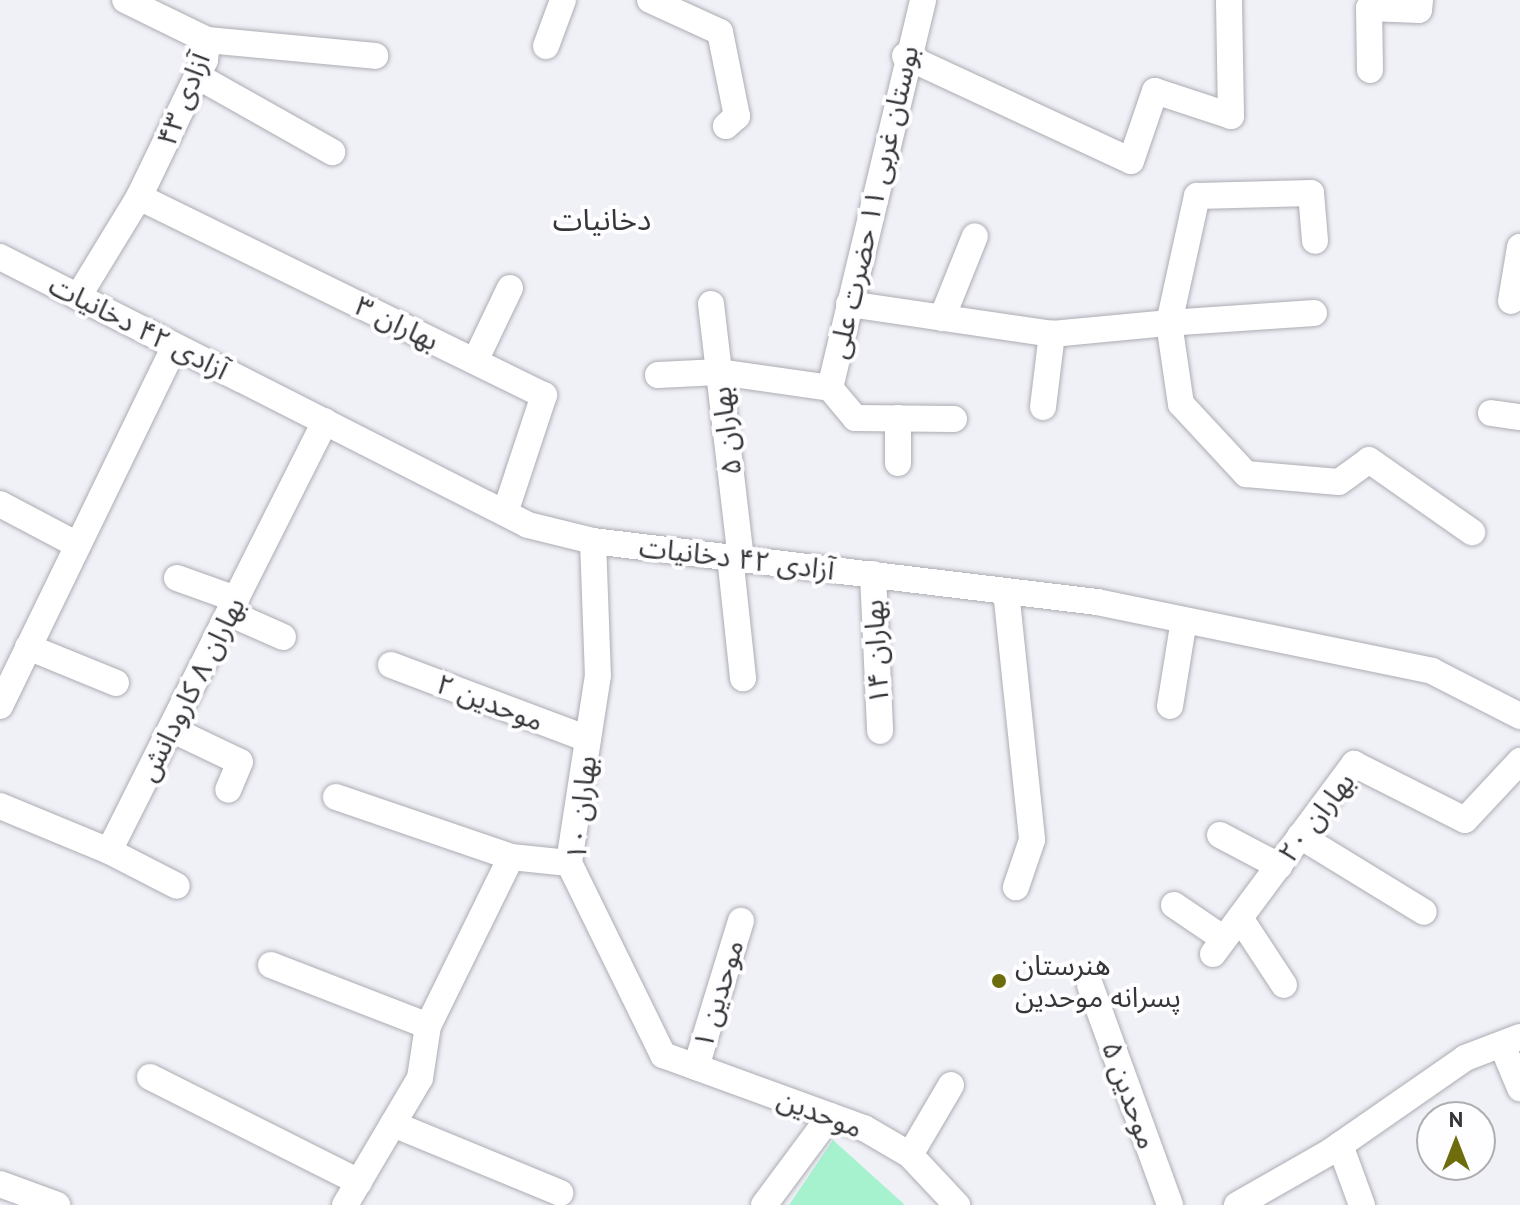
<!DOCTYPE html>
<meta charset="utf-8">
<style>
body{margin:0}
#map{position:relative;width:1520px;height:1205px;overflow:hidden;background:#f0f0f7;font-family:"PT Sans","Noto Sans Arabic",sans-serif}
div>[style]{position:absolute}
.green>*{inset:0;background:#a6f2ce}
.roads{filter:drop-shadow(0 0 2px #acacb3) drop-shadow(0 0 2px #acacb3)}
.street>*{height:26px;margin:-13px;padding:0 13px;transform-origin:13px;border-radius:13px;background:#fff}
.dots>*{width:22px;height:22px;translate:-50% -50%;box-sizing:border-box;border:4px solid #fefdff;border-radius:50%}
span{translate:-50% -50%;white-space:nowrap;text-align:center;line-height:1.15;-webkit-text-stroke:8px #fefdff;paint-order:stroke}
.street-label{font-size:28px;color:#363638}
.poi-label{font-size:28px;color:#363638}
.left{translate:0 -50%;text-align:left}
.neighbourhood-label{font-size:30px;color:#363638}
.north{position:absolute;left:1416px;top:1101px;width:80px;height:80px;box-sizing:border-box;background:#fefdff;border:2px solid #aeadaf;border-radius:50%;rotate:0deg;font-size:22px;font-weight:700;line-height:32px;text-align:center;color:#363638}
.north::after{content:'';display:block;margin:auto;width:28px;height:36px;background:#6d6d0d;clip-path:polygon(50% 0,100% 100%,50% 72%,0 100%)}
</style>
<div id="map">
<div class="green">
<i style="clip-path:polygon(833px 1140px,905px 1205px,789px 1205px)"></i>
</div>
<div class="roads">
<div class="street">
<i style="left:650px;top:0;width:77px;rotate:24.6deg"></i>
<i style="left:720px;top:32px;width:86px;rotate:78.6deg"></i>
<i style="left:737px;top:116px;width:15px;rotate:138deg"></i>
<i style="left:207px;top:40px;width:169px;rotate:5.4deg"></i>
<i style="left:546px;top:46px;width:49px;rotate:-69.7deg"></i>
<i style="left:905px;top:56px;width:249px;rotate:24.9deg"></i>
<i style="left:1131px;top:161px;width:74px;rotate:-71.1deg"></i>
<i style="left:1155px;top:91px;width:80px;rotate:18.2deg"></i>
<i style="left:1231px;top:116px;width:116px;rotate:-91deg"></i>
<i style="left:1370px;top:70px;width:62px;rotate:-90.9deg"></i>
<i style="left:1369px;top:8px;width:50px;rotate:2.3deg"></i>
<i style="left:1419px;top:10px;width:10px;rotate:-84deg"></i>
<i style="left:199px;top:77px;width:153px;rotate:29.4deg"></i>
<i style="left:139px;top:197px;width:451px;rotate:26.1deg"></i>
<i style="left:544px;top:395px;width:124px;rotate:108.3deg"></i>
<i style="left:0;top:257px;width:592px;rotate:26.91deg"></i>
<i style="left:528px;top:525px;width:67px;rotate:13.8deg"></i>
<i style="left:593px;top:541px;width:508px;rotate:6.9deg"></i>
<i style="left:1097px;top:602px;width:342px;rotate:11.6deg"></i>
<i style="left:1432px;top:671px;width:99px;rotate:27.1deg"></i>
<i style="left:78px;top:297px;width:117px;rotate:-58.6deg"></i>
<i style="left:139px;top:197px;width:152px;rotate:-64.3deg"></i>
<i style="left:205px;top:60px;width:20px;rotate:-84deg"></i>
<i style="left:207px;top:40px;width:91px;rotate:-154deg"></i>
<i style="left:1511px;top:301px;width:55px;rotate:-80.5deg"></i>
<i style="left:711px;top:304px;width:256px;rotate:83.3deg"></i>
<i style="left:849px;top:304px;width:205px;rotate:8.4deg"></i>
<i style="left:1052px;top:334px;width:118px;rotate:-5.4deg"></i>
<i style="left:1169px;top:323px;width:130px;rotate:-77.6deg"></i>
<i style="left:1197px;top:196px;width:114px;rotate:-1.5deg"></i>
<i style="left:1311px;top:193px;width:48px;rotate:85.2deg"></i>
<i style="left:1314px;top:313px;width:145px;rotate:176.1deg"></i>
<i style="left:1169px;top:323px;width:82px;rotate:81.6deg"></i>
<i style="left:1181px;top:404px;width:96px;rotate:47.1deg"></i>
<i style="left:1246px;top:474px;width:93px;rotate:4.9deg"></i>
<i style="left:1339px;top:482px;width:37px;rotate:-36deg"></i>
<i style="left:1369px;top:460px;width:126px;rotate:35deg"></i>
<i style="left:942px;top:318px;width:88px;rotate:-68.1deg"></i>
<i style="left:475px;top:361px;width:81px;rotate:-64.4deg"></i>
<i style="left:658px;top:375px;width:61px;rotate:-2.8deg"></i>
<i style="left:719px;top:372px;width:112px;rotate:8.2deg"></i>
<i style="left:830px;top:388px;width:399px;rotate:-76.5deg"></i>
<i style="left:830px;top:388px;width:39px;rotate:50deg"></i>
<i style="left:855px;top:418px;width:99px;rotate:0.6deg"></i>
<i style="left:1043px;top:407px;width:74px;rotate:-83deg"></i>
<i style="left:1491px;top:413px;width:29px;rotate:8deg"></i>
<i style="left:898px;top:418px;width:45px;rotate:90deg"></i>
<i style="left:0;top:504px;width:84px;rotate:27.8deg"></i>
<i style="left:593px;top:541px;width:134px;rotate:87.9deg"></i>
<i style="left:598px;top:675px;width:190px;rotate:98.8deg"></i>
<i style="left:569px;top:863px;width:214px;rotate:63.9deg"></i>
<i style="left:663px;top:1055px;width:214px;rotate:20deg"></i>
<i style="left:864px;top:1128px;width:53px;rotate:30.4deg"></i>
<i style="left:910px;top:1155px;width:69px;rotate:46.8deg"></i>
<i style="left:730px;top:556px;width:123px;rotate:83.9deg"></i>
<i style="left:873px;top:574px;width:157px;rotate:87.4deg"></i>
<i style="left:177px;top:578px;width:63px;rotate:19.6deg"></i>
<i style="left:1006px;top:591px;width:250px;rotate:84deg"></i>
<i style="left:1032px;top:840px;width:50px;rotate:108.8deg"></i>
<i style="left:229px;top:613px;width:59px;rotate:24deg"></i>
<i style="left:28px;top:647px;width:95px;rotate:22.2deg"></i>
<i style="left:391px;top:665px;width:210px;rotate:20.6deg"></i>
<i style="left:0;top:706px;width:400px;rotate:-64.1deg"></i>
<i style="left:1170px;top:706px;width:87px;rotate:-80.8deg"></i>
<i style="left:171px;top:729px;width:76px;rotate:25.6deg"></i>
<i style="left:240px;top:762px;width:30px;rotate:113deg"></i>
<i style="left:336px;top:797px;width:185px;rotate:18.9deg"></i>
<i style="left:0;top:806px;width:118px;rotate:22.4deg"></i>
<i style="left:109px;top:851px;width:481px;rotate:-63.3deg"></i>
<i style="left:1220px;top:835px;width:67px;rotate:27.7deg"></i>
<i style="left:1300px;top:836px;width:145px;rotate:31.5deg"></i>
<i style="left:109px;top:851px;width:76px;rotate:27.2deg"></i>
<i style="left:1174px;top:905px;width:60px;rotate:34.2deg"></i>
<i style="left:1240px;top:918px;width:80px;rotate:56.7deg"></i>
<i style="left:1213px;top:954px;width:237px;rotate:-53.4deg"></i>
<i style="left:1354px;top:764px;width:124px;rotate:26.8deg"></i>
<i style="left:1465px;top:820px;width:81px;rotate:-47deg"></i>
<i style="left:271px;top:965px;width:168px;rotate:21.2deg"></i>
<i style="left:1090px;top:985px;width:234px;rotate:70deg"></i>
<i style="left:1502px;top:1045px;width:47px;rotate:67.3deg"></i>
<i style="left:696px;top:1067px;width:153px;rotate:-72.9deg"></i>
<i style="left:150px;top:1077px;width:234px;rotate:26.7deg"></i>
<i style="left:393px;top:1124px;width:181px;rotate:22.4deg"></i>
<i style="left:1340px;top:1145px;width:64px;rotate:69.9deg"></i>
<i style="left:910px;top:1155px;width:81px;rotate:-59.6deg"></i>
<i style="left:0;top:1184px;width:61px;rotate:20.2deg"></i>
<i style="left:345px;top:1205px;width:147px;rotate:-59.4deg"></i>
<i style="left:420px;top:1078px;width:53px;rotate:-81.3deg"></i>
<i style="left:428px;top:1026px;width:188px;rotate:-63.8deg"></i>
<i style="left:511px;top:857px;width:58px;rotate:5.9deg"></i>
<i style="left:764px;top:1205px;width:111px;rotate:-53.4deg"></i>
<i style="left:1237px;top:1205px;width:107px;rotate:-29.7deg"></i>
<i style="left:1330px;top:1152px;width:165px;rotate:-34.8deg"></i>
<i style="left:1465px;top:1058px;width:59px;rotate:-20.9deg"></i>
</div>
</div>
<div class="dots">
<i style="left:999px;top:981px;background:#6d6d0d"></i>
</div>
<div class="street-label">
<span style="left:183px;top:99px;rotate:-68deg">آزادی ۴۳</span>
<span style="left:873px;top:202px;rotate:-77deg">بوستان غربی ۱۱ حضرت علی</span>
<span style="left:397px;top:323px;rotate:26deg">بهاران ۳</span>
<span style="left:139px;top:327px;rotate:27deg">آزادی ۴۲ دخانیات</span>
<span style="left:726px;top:431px;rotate:-97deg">بهاران ۵</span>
<span style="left:737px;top:558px;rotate:7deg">آزادی ۴۲ دخانیات</span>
<span style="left:876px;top:652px;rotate:-93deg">بهاران ۱۴</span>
<span style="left:191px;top:689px;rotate:-63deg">بهاران ۸ کارودانش</span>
<span style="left:490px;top:702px;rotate:21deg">موحدین ۲</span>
<span style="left:581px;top:808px;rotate:-84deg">بهاران ۱۰</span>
<span style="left:1316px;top:817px;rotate:-52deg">بهاران ۲۰</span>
<span style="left:718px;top:994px;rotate:-73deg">موحدین ۱</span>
<span style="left:1130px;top:1095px;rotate:70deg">موحدین ۵</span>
<span style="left:820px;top:1113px;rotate:21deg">موحدین</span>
</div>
<div class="poi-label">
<span class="left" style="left:1015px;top:981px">هنرستان<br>پسرانه موحدین</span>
</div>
<div class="neighbourhood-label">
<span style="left:602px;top:219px">دخانیات</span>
</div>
<div class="north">N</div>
</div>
